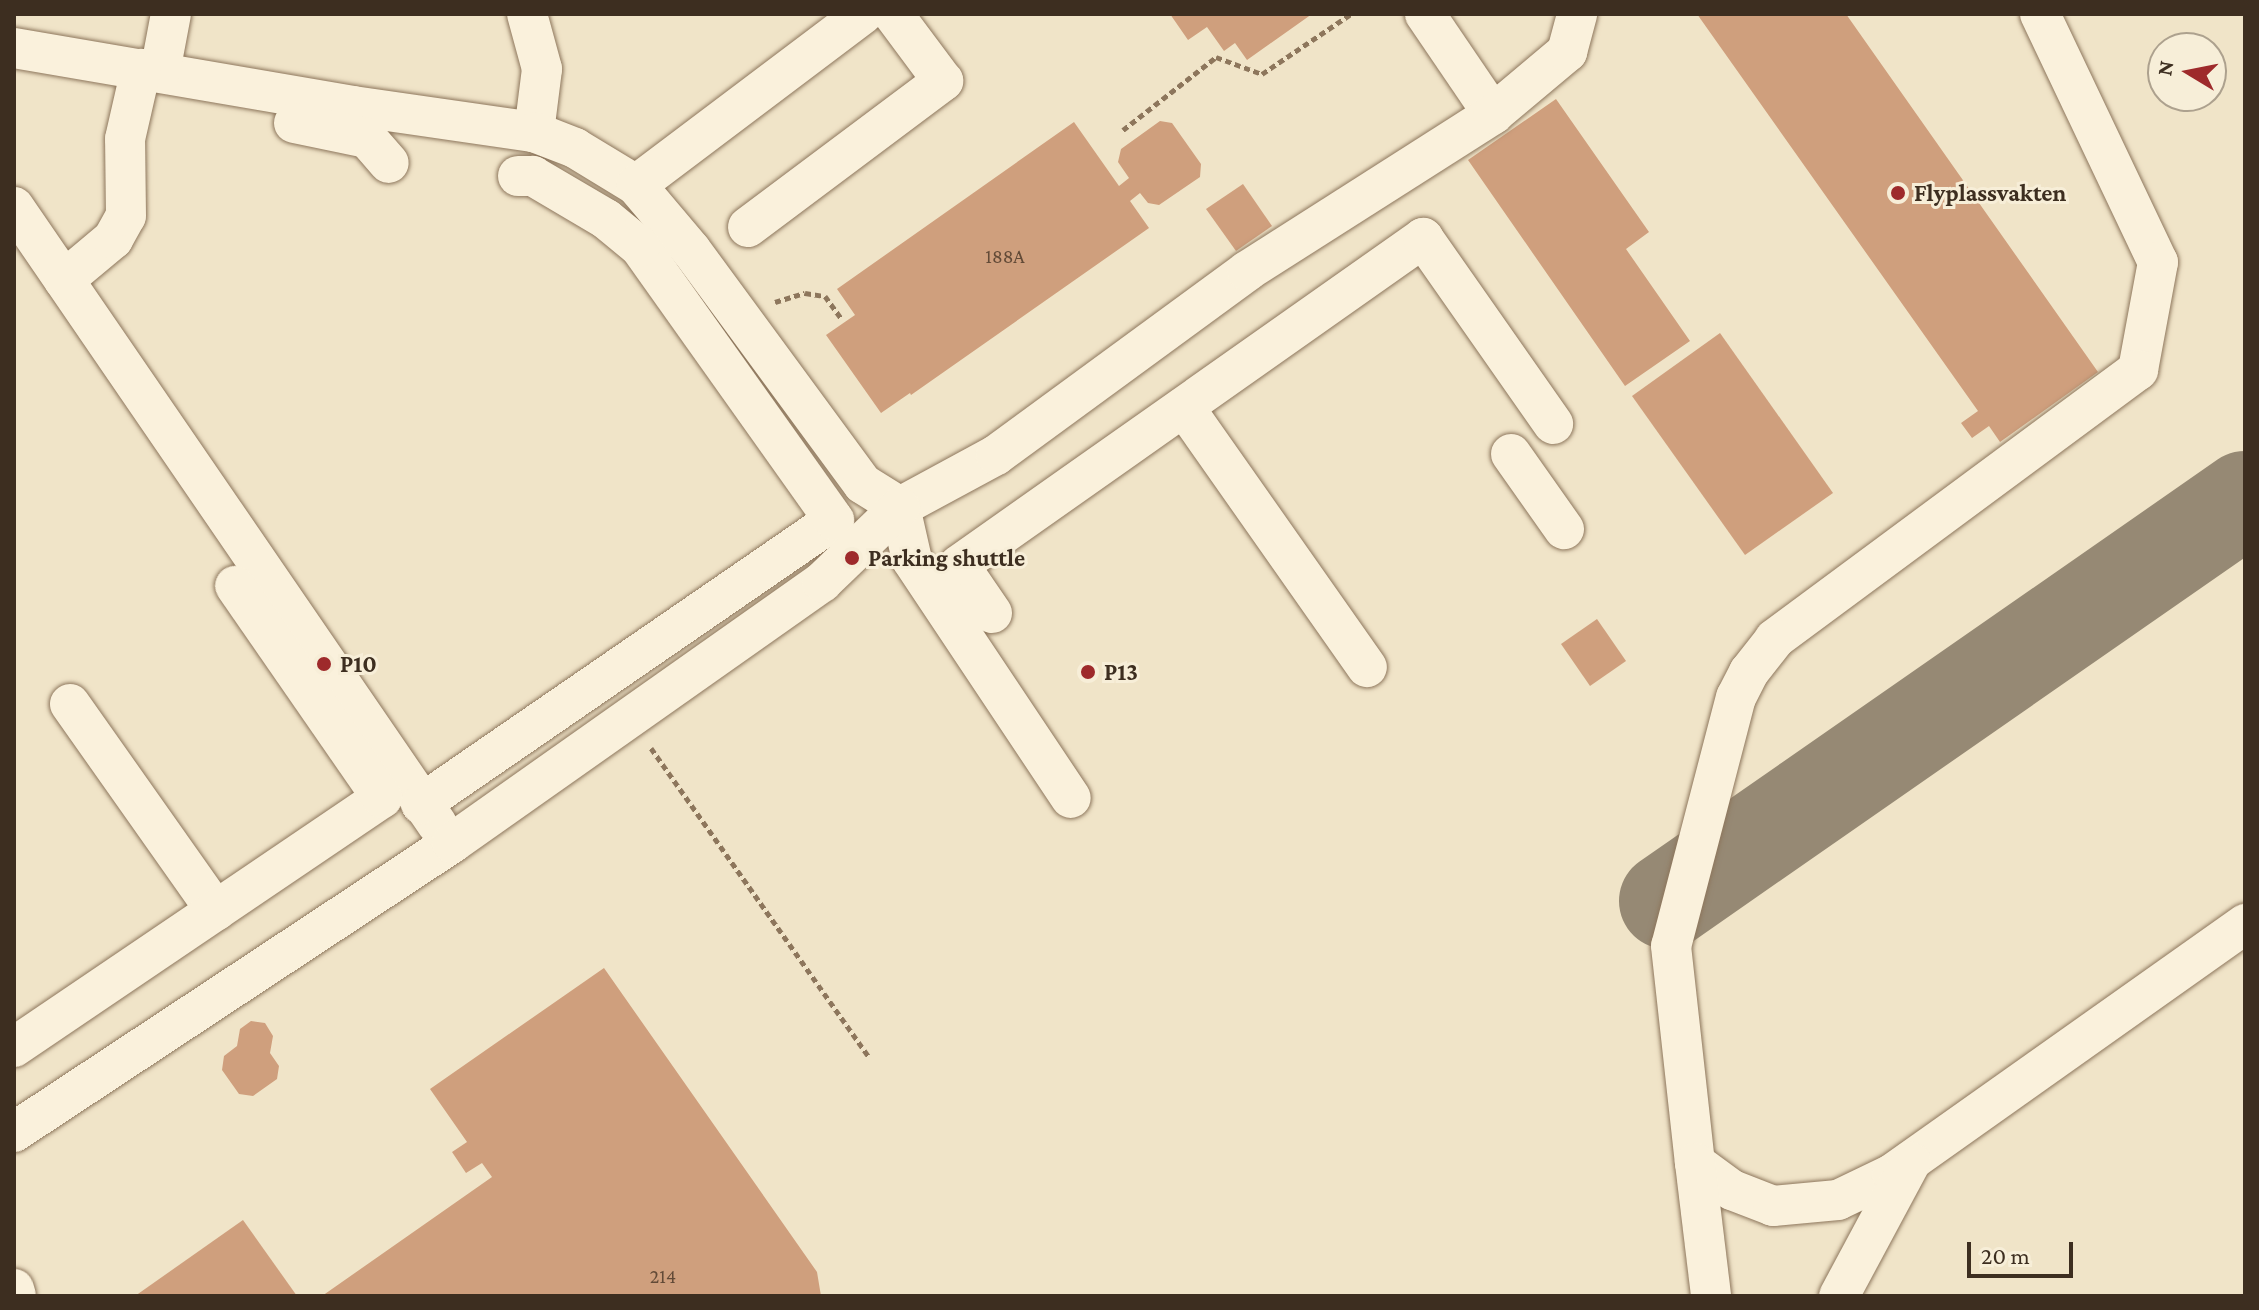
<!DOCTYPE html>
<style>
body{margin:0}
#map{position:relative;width:2259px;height:1310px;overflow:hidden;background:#f0e4c8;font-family:"Crimson Pro",serif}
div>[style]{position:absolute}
.taxiway>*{height:96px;margin:-48px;padding:0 48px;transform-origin:48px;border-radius:48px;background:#968974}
.building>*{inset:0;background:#cf9f7d}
.path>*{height:5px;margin-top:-2.5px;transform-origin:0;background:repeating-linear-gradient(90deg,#8d765c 0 6px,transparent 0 10px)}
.roads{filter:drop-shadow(0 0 2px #8d765c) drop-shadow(0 0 2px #8d765c)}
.minor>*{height:40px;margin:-20px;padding:0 20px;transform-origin:20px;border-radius:20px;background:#faf1dc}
.dots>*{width:22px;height:22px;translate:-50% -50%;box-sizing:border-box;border:4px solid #f7eed8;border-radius:50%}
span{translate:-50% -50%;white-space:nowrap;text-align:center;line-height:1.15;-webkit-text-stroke:6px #f7eed8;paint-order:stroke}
.number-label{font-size:20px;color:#624a37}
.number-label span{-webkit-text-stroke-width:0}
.poi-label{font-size:24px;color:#3d2e20;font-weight:700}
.left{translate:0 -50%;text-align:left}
.frame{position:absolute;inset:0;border:16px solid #3d2e20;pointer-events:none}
.north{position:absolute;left:2147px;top:32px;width:80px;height:80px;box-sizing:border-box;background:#f7eed8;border:2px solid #ada18e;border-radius:50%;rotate:280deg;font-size:22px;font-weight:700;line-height:32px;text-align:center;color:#3d2e20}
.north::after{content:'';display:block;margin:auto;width:28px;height:36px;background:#9e2a2b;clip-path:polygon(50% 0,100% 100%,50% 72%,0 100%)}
.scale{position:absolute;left:1967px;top:1242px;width:106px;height:36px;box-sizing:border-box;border:4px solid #3d2e20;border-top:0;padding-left:10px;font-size:24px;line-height:28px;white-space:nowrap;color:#3d2e20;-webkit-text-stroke:6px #f7eed8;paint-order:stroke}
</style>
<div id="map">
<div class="taxiway">
<i style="left:1667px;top:901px;width:704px;rotate:-34.82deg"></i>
</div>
<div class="building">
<i style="clip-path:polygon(1170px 14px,1312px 14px,1247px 60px,1235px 43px,1224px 51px,1207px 27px,1188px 40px)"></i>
<i style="clip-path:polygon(1697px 14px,1846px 14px,2098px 372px,2000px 442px,1989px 426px,1972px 438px,1961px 423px,1978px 411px)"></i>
<i style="clip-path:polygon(1556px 99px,1649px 232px,1626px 249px,1690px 341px,1625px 386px,1468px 160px)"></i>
<i style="clip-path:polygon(1160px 121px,1172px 123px,1201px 164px,1200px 177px,1159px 205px,1148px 203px,1140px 193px,1130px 201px,1149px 228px,911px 395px,910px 393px,881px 413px,826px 335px,855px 315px,837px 289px,1074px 122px,1119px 186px,1129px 178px,1118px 162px,1121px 149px)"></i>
<i style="clip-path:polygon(1243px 184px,1272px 226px,1236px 251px,1206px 209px)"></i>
<i style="clip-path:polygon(1720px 333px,1833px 493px,1745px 555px,1632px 396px)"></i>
<i style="clip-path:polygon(1597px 619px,1626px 661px,1590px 686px,1561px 644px)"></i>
<i style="clip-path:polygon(604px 968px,817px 1272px,821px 1296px,322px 1296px,492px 1177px,482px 1163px,466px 1173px,452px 1152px,467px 1142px,430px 1089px)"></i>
<i style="clip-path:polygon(251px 1021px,265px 1023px,273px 1036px,270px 1053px,279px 1066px,277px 1079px,253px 1096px,239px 1094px,222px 1070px,224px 1056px,237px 1046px,240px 1029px)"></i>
<i style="clip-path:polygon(243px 1220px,297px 1296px,135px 1296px)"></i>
</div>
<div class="path">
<i style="left:1123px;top:130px;width:118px;rotate:-38.1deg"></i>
<i style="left:1216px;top:57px;width:49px;rotate:20.3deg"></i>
<i style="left:1262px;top:74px;width:107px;rotate:-34deg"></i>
<i style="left:775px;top:302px;width:31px;rotate:-17deg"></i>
<i style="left:805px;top:293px;width:20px;rotate:9deg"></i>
<i style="left:825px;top:296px;width:29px;rotate:54deg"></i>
<i style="left:651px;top:748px;width:378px;rotate:54.8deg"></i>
</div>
<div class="roads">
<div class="minor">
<i style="left:527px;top:14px;width:57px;rotate:74.7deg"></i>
<i style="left:542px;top:69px;width:64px;rotate:97.2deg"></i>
<i style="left:1425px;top:14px;width:121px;rotate:55.8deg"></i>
<i style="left:2040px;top:14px;width:275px;rotate:64.6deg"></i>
<i style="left:2158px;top:262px;width:110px;rotate:100.5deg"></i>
<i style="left:2138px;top:370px;width:452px;rotate:143.5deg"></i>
<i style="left:1775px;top:639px;width:42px;rotate:128.2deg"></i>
<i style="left:1749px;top:672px;width:28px;rotate:117deg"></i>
<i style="left:1736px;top:697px;width:257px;rotate:104.6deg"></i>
<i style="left:1671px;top:946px;width:218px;rotate:83.7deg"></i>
<i style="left:1695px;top:1163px;width:46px;rotate:36.1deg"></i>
<i style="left:1732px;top:1190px;width:44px;rotate:21.3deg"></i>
<i style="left:1773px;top:1206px;width:65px;rotate:-5.3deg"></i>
<i style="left:1838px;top:1200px;width:60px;rotate:-25.7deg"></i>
<i style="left:1892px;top:1174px;width:433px;rotate:-35.3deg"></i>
<i style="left:14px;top:48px;width:344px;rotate:9.7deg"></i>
<i style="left:353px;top:106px;width:183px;rotate:8.2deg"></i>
<i style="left:534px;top:132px;width:44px;rotate:21.3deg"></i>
<i style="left:575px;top:148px;width:71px;rotate:31.2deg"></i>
<i style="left:636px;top:185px;width:85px;rotate:49.8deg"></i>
<i style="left:691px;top:250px;width:290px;rotate:53.7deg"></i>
<i style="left:863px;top:484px;width:44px;rotate:31.9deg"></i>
<i style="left:900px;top:507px;width:109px;rotate:-28.4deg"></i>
<i style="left:996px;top:455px;width:311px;rotate:-36.2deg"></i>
<i style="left:1247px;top:271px;width:292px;rotate:-32.5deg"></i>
<i style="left:1493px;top:114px;width:97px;rotate:-40deg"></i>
<i style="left:1567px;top:52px;width:39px;rotate:-75deg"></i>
<i style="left:160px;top:72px;width:59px;rotate:-79.3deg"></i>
<i style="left:294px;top:123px;width:75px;rotate:11.6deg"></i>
<i style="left:367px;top:138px;width:33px;rotate:49deg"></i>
<i style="left:636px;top:185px;width:284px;rotate:-37deg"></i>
<i style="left:14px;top:207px;width:748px;rotate:55.57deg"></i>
<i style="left:748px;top:227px;width:244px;rotate:-36.8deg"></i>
<i style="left:943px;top:81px;width:84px;rotate:-126.7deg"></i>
<i style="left:64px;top:280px;width:64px;rotate:-39.9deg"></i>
<i style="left:113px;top:239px;width:26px;rotate:-61deg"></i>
<i style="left:126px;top:216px;width:77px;rotate:-90.7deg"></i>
<i style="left:125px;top:139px;width:72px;rotate:-77.1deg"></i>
<i style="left:1184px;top:407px;width:318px;rotate:54.9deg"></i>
<i style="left:1511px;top:454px;width:92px;rotate:54.8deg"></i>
<i style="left:900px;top:507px;width:54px;rotate:77.2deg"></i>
<i style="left:912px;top:560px;width:286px;rotate:56.3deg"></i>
<i style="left:992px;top:613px;width:58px;rotate:-124.5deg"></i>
<i style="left:959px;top:565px;width:568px;rotate:-35.17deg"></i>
<i style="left:1423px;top:238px;width:227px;rotate:55deg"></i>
<i style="left:70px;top:704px;width:253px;rotate:54.8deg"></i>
<i style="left:421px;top:804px;width:501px;rotate:-34.51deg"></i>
<i style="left:834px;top:520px;width:335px;rotate:-125.4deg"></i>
<i style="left:640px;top:247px;width:44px;rotate:-140.5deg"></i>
<i style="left:606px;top:219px;width:85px;rotate:-149.5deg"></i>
<i style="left:533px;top:176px;width:15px;rotate:180deg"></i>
<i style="left:14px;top:1047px;width:444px;rotate:-34.1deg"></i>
<i style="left:382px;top:798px;width:258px;rotate:-124.7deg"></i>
<i style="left:14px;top:1132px;width:525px;rotate:-33.42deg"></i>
<i style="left:452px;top:843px;width:453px;rotate:-35.2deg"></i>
<i style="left:822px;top:582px;width:108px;rotate:-43.9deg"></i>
<i style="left:1695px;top:1163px;width:134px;rotate:83.1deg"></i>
<i style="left:14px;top:1289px;width:7px;rotate:74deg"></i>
<i style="left:1839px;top:1296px;width:152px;rotate:-61.8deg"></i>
</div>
</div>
<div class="dots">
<i style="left:1898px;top:193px;background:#9e2a2b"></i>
<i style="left:852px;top:558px;background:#9e2a2b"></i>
<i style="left:324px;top:664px;background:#9e2a2b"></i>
<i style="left:1088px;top:672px;background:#9e2a2b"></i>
</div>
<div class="number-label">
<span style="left:1005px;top:256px">188A</span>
<span style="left:663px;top:1276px">214</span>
</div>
<div class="poi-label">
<span class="left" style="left:1914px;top:193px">Flyplassvakten</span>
<span class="left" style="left:868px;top:558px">Parking shuttle</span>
<span class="left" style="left:340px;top:664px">P10</span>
<span class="left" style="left:1104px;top:672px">P13</span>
</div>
<div class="frame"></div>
<div class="north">N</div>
<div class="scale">20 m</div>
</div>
